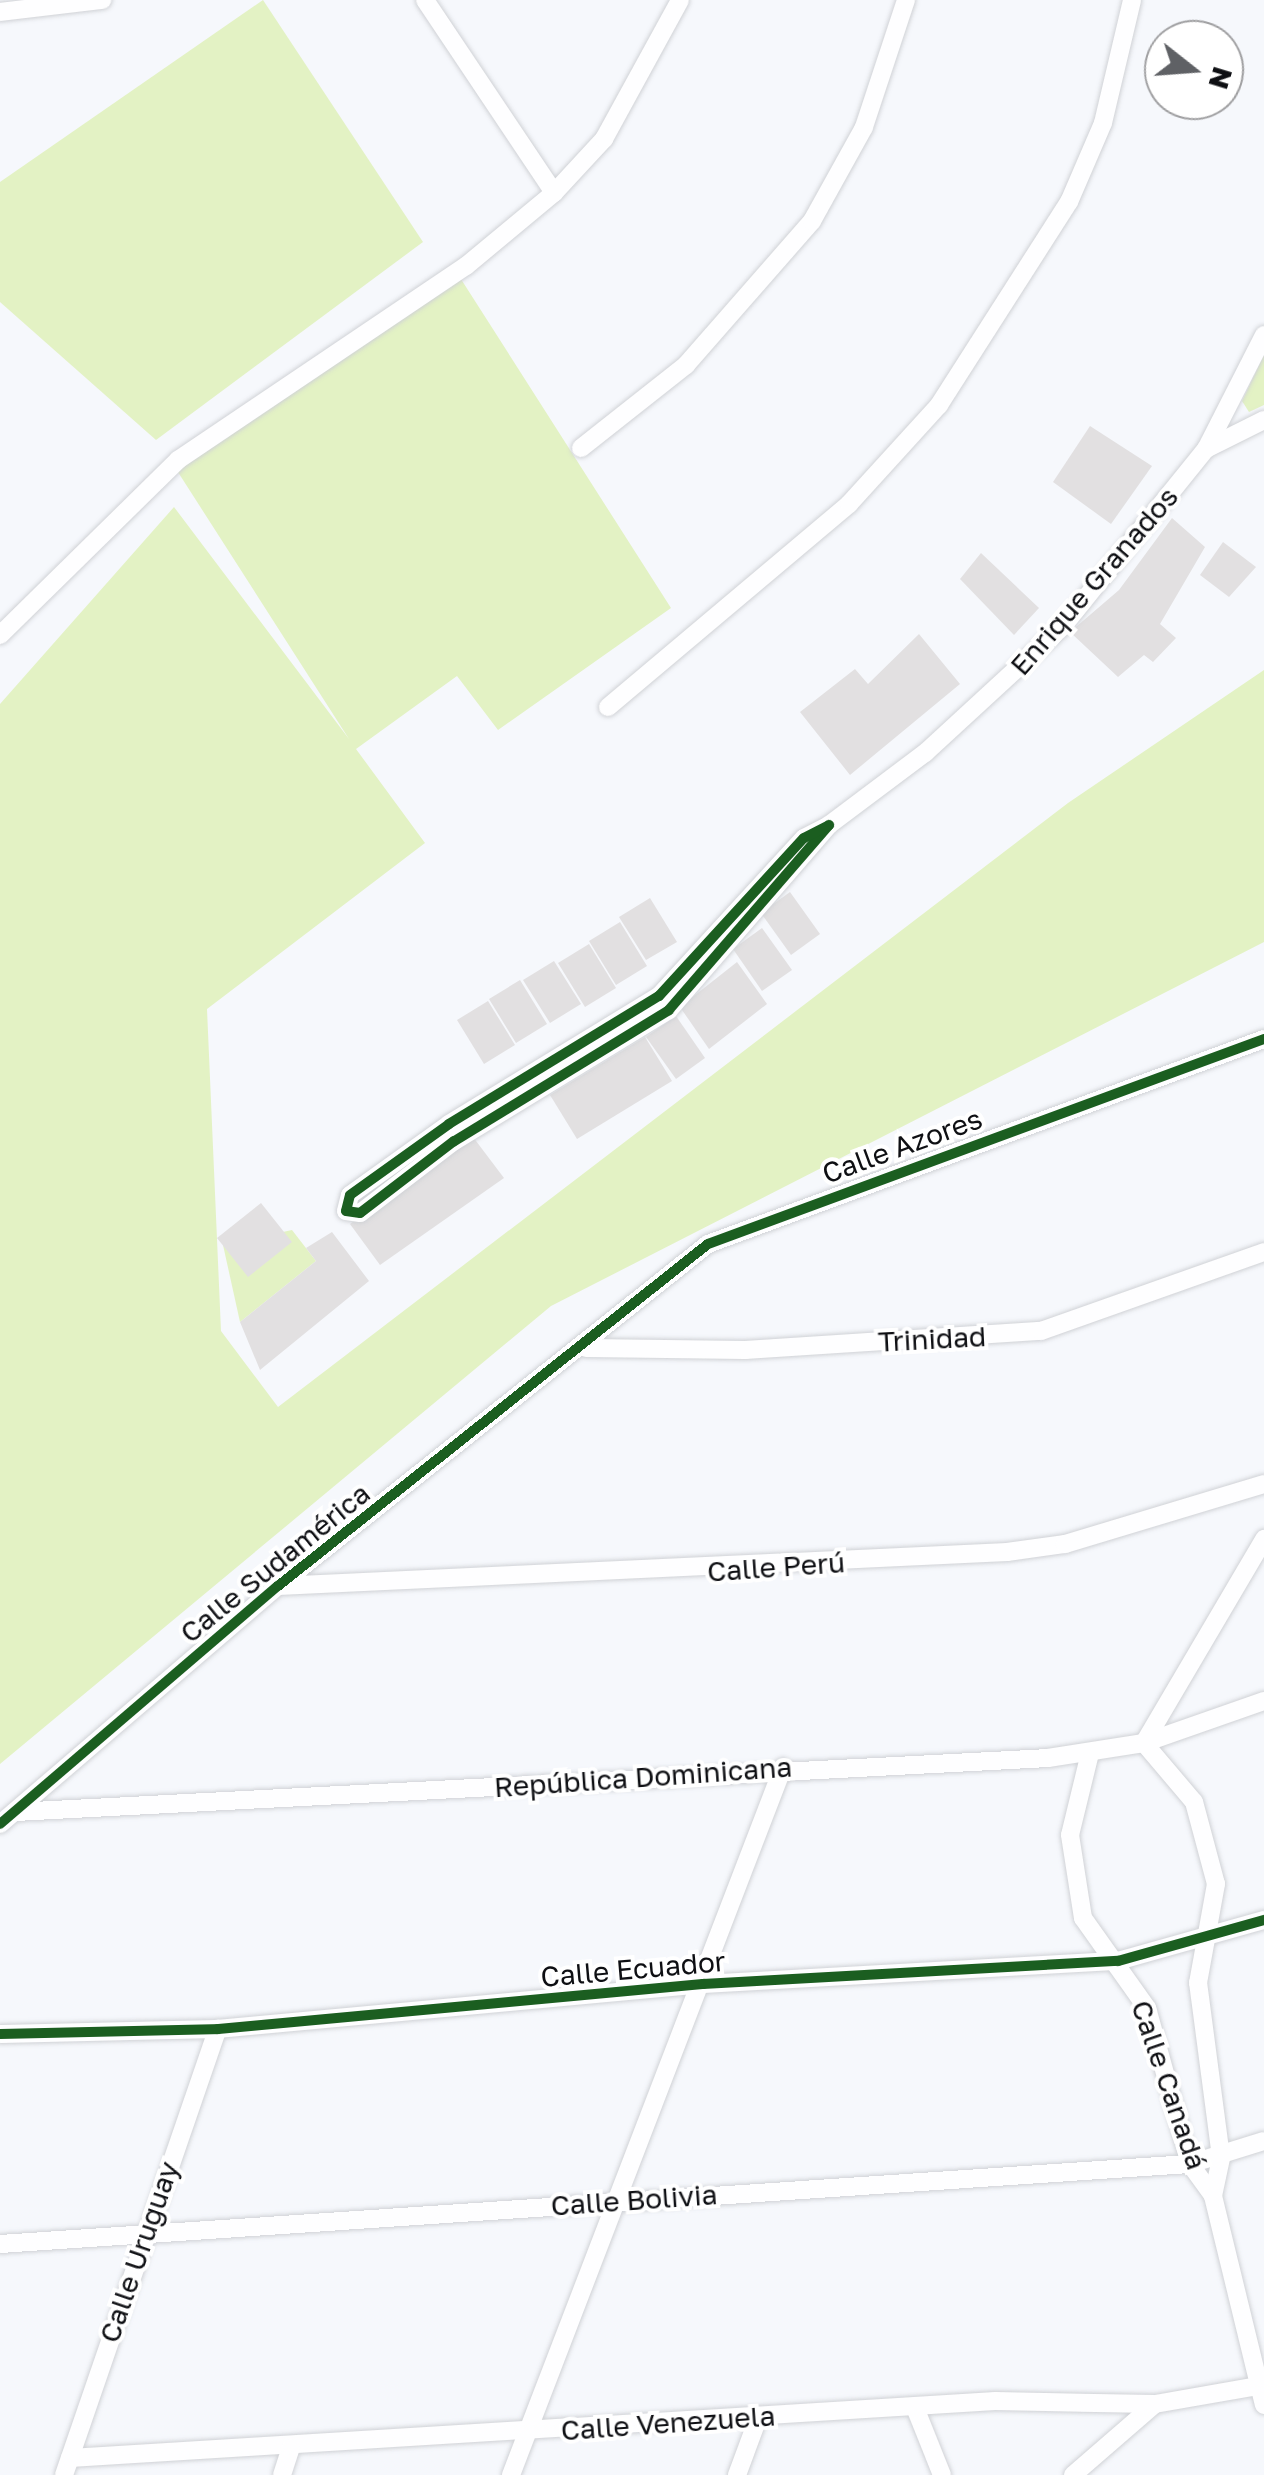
<!DOCTYPE html>
<meta charset="utf-8">
<style>
body{margin:0}
#map{position:relative;width:1264px;height:2475px;overflow:hidden;background:#f6f8fc;font-family:"Golos Text",sans-serif}
div>[style]{position:absolute}
.green>*{inset:0;background:#e3f2c4}
.building>*{inset:0;background:#e2e0e1}
.roads{filter:drop-shadow(0 0 2px #d0d2d6) drop-shadow(0 0 2px #d0d2d6)}
.street>*{height:18px;margin:-9px;padding:0 9px;transform-origin:9px;border-radius:9px;background:#fefeff}
.cycleway>*{height:10px;margin:-5px;padding:0 5px;transform-origin:5px;border-radius:5px;background:#1b5e20}
span{translate:-50% -50%;white-space:nowrap;text-align:center;line-height:1.15;-webkit-text-stroke:8px #fff;paint-order:stroke}
.street-label{font-size:28px;color:#0e0f13}
.north{position:absolute;left:1144px;top:20px;width:100px;height:100px;box-sizing:border-box;background:#fff;border:2px solid #9f9fa1;border-radius:50%;rotate:107deg;font-size:28px;font-weight:700;line-height:40px;text-align:center;color:#0e0f13}
.north::after{content:'';display:block;margin:auto;width:35px;height:45px;background:#5f6165;clip-path:polygon(50% 0,100% 100%,50% 72%,0 100%)}
</style>
<div id="map">
<div class="green">
<i style="clip-path:polygon(263px 0,423px 242px,156px 440px,0 302px,0 182px)"></i>
<i style="clip-path:polygon(459px 276px,671px 608px,498px 730px,457px 676px,356px 749px,425px 843px,207px 1009px,221px 1331px,278px 1407px,1068px 803px,1264px 670px,1264px 942px,551px 1306px,0 1764px,0 704px,174px 507px,349px 739px,176px 469px)"></i>
<i style="clip-path:polygon(1264px 355px,1264px 405px,1249px 412px,1242px 401px)"></i>
<i style="clip-path:polygon(292px 1230px,316px 1261px,240px 1322px,223px 1245px)"></i>
</div>
<div class="building">
<i style="clip-path:polygon(1090px 426px,1152px 466px,1111px 524px,1053px 482px)"></i>
<i style="clip-path:polygon(1172px 518px,1205px 547px,1160px 624px,1176px 638px,1153px 662px,1144px 655px,1118px 677px,1070px 632px,1119px 590px)"></i>
<i style="clip-path:polygon(1223px 542px,1256px 567px,1229px 597px,1200px 575px)"></i>
<i style="clip-path:polygon(981px 553px,1039px 608px,1014px 635px,960px 579px)"></i>
<i style="clip-path:polygon(919px 634px,960px 684px,850px 775px,800px 712px,855px 669px,868px 684px)"></i>
<i style="clip-path:polygon(790px 892px,820px 934px,791px 955px,761px 913px)"></i>
<i style="clip-path:polygon(650px 898px,677px 942px,646px 960px,619px 917px)"></i>
<i style="clip-path:polygon(620px 922px,647px 966px,616px 985px,589px 941px)"></i>
<i style="clip-path:polygon(762px 928px,792px 970px,762px 991px,733px 949px)"></i>
<i style="clip-path:polygon(589px 944px,616px 988px,585px 1007px,558px 963px)"></i>
<i style="clip-path:polygon(554px 961px,581px 1004px,550px 1023px,523px 980px)"></i>
<i style="clip-path:polygon(737px 962px,767px 1004px,709px 1049px,680px 1007px)"></i>
<i style="clip-path:polygon(520px 980px,547px 1024px,516px 1043px,489px 999px)"></i>
<i style="clip-path:polygon(488px 1001px,515px 1045px,484px 1064px,457px 1020px)"></i>
<i style="clip-path:polygon(676px 1016px,705px 1058px,676px 1079px,646px 1037px)"></i>
<i style="clip-path:polygon(645px 1037px,672px 1081px,577px 1139px,550px 1095px)"></i>
<i style="clip-path:polygon(473px 1137px,504px 1178px,380px 1265px,350px 1224px)"></i>
<i style="clip-path:polygon(261px 1203px,292px 1242px,248px 1277px,217px 1238px)"></i>
<i style="clip-path:polygon(332px 1232px,369px 1281px,260px 1370px,240px 1322px,316px 1261px,306px 1248px)"></i>
</div>
<div class="roads">
<div class="street">
<i style="left:425px;top:0;width:232px;rotate:56.2deg"></i>
<i style="left:0;top:12px;width:103px;rotate:-6.7deg"></i>
<i style="left:581px;top:448px;width:134px;rotate:-38.3deg"></i>
<i style="left:686px;top:365px;width:191px;rotate:-48.8deg"></i>
<i style="left:812px;top:221px;width:107px;rotate:-61deg"></i>
<i style="left:864px;top:127px;width:134px;rotate:-71.7deg"></i>
<i style="left:1206px;top:449px;width:65px;rotate:-26.6deg"></i>
<i style="left:0;top:635px;width:250px;rotate:-44.5deg"></i>
<i style="left:178px;top:460px;width:347px;rotate:-34deg"></i>
<i style="left:466px;top:266px;width:114px;rotate:-39.7deg"></i>
<i style="left:554px;top:193px;width:74px;rotate:-47.2deg"></i>
<i style="left:604px;top:139px;width:158px;rotate:-61.3deg"></i>
<i style="left:608px;top:707px;width:315px;rotate:-40.1deg"></i>
<i style="left:849px;top:504px;width:134px;rotate:-47.7deg"></i>
<i style="left:939px;top:405px;width:241px;rotate:-57.4deg"></i>
<i style="left:1069px;top:202px;width:86px;rotate:-66.7deg"></i>
<i style="left:1103px;top:123px;width:126px;rotate:-76.7deg"></i>
<i style="left:829px;top:825px;width:245px;rotate:130.9deg"></i>
<i style="left:669px;top:1010px;width:252px;rotate:148.6deg"></i>
<i style="left:454px;top:1141px;width:118px;rotate:142.5deg"></i>
<i style="left:360px;top:1213px;width:14px;rotate:-172deg"></i>
<i style="left:346px;top:1211px;width:16px;rotate:-76deg"></i>
<i style="left:350px;top:1195px;width:122px;rotate:-35.6deg"></i>
<i style="left:449px;top:1124px;width:246px;rotate:-31.4deg"></i>
<i style="left:659px;top:996px;width:214px;rotate:-47.5deg"></i>
<i style="left:804px;top:838px;width:28px;rotate:-27deg"></i>
<i style="left:829px;top:825px;width:120px;rotate:-36.9deg"></i>
<i style="left:925px;top:753px;width:188px;rotate:-42.6deg"></i>
<i style="left:1063px;top:626px;width:228px;rotate:-51.1deg"></i>
<i style="left:1206px;top:449px;width:128px;rotate:-63deg"></i>
<i style="left:586px;top:1348px;width:159px;rotate:0.7deg"></i>
<i style="left:745px;top:1350px;width:297px;rotate:-3.7deg"></i>
<i style="left:1041px;top:1331px;width:237px;rotate:-19.5deg"></i>
<i style="left:278px;top:1586px;width:730px;rotate:-2.67deg"></i>
<i style="left:1007px;top:1552px;width:59px;rotate:-7.9deg"></i>
<i style="left:1065px;top:1544px;width:208px;rotate:-16.8deg"></i>
<i style="left:1090px;top:1753px;width:84px;rotate:103.7deg"></i>
<i style="left:1070px;top:1835px;width:84px;rotate:81.1deg"></i>
<i style="left:1083px;top:1918px;width:110px;rotate:54.6deg"></i>
<i style="left:1147px;top:2008px;width:162px;rotate:74.6deg"></i>
<i style="left:1190px;top:2164px;width:39px;rotate:54deg"></i>
<i style="left:1213px;top:2196px;width:215px;rotate:76.3deg"></i>
<i style="left:15px;top:1812px;width:1034px;rotate:-2.99deg"></i>
<i style="left:1048px;top:1758px;width:97px;rotate:-8.9deg"></i>
<i style="left:1144px;top:1743px;width:127px;rotate:-19.3deg"></i>
<i style="left:0;top:1824px;width:366px;rotate:-40.6deg"></i>
<i style="left:278px;top:1586px;width:549px;rotate:-38.5deg"></i>
<i style="left:708px;top:1244px;width:593px;rotate:-20.24deg"></i>
<i style="left:0;top:2034px;width:218px;rotate:-1.3deg"></i>
<i style="left:218px;top:2029px;width:487px;rotate:-5.3deg"></i>
<i style="left:703px;top:1984px;width:416px;rotate:-3.2deg"></i>
<i style="left:1118px;top:1961px;width:152px;rotate:-15.7deg"></i>
<i style="left:1213px;top:2196px;width:40px;rotate:-78deg"></i>
<i style="left:1221px;top:2157px;width:176px;rotate:-97.5deg"></i>
<i style="left:1198px;top:1983px;width:101px;rotate:-79.7deg"></i>
<i style="left:1216px;top:1884px;width:85px;rotate:-105deg"></i>
<i style="left:1194px;top:1802px;width:77px;rotate:-130.3deg"></i>
<i style="left:1144px;top:1743px;width:237px;rotate:-59.5deg"></i>
<i style="left:0;top:2244px;width:1193px;rotate:-3.85deg"></i>
<i style="left:1190px;top:2164px;width:77px;rotate:-17.3deg"></i>
<i style="left:916px;top:2410px;width:70px;rotate:68.2deg"></i>
<i style="left:70px;top:2458px;width:927px;rotate:-3.53deg"></i>
<i style="left:995px;top:2401px;width:160px;rotate:1.1deg"></i>
<i style="left:1155px;top:2404px;width:111px;rotate:-9.9deg"></i>
<i style="left:64px;top:2475px;width:472px;rotate:-71deg"></i>
<i style="left:282px;top:2475px;width:28px;rotate:-72deg"></i>
<i style="left:511px;top:2475px;width:758px;rotate:-68.98deg"></i>
<i style="left:737px;top:2475px;width:63px;rotate:-69.6deg"></i>
<i style="left:1073px;top:2475px;width:108px;rotate:-40.9deg"></i>
</div>
</div>
<div class="cycleway">
<i style="left:829px;top:825px;width:245px;rotate:130.9deg"></i>
<i style="left:669px;top:1010px;width:252px;rotate:148.6deg"></i>
<i style="left:454px;top:1141px;width:118px;rotate:142.5deg"></i>
<i style="left:360px;top:1213px;width:14px;rotate:-172deg"></i>
<i style="left:346px;top:1211px;width:16px;rotate:-76deg"></i>
<i style="left:350px;top:1195px;width:122px;rotate:-35.6deg"></i>
<i style="left:449px;top:1124px;width:246px;rotate:-31.4deg"></i>
<i style="left:659px;top:996px;width:214px;rotate:-47.5deg"></i>
<i style="left:804px;top:838px;width:28px;rotate:-27deg"></i>
<i style="left:0;top:1824px;width:366px;rotate:-40.6deg"></i>
<i style="left:278px;top:1586px;width:549px;rotate:-38.5deg"></i>
<i style="left:708px;top:1244px;width:593px;rotate:-20.24deg"></i>
<i style="left:0;top:2034px;width:218px;rotate:-1.3deg"></i>
<i style="left:218px;top:2029px;width:487px;rotate:-5.3deg"></i>
<i style="left:703px;top:1984px;width:416px;rotate:-3.2deg"></i>
<i style="left:1118px;top:1961px;width:152px;rotate:-15.7deg"></i>
</div>
<div class="street-label">
<span style="left:1094px;top:581px;rotate:-49deg">Enrique Granados</span>
<span style="left:902px;top:1146px;rotate:-20deg">Calle Azores</span>
<span style="left:932px;top:1339px;rotate:-3deg">Trinidad</span>
<span style="left:275px;top:1563px;rotate:-39deg">Calle Sudamérica</span>
<span style="left:776px;top:1567px;rotate:-4deg">Calle Perú</span>
<span style="left:643px;top:1777px;rotate:-4deg">República Dominicana</span>
<span style="left:633px;top:1969px;rotate:-5deg">Calle Ecuador</span>
<span style="left:1169px;top:2085px;rotate:71deg">Calle Canadá</span>
<span style="left:634px;top:2200px;rotate:-4deg">Calle Bolivia</span>
<span style="left:139px;top:2252px;rotate:-71deg">Calle Uruguay</span>
<span style="left:668px;top:2423px;rotate:-4deg">Calle Venezuela</span>
</div>
<div class="north">N</div>
</div>
